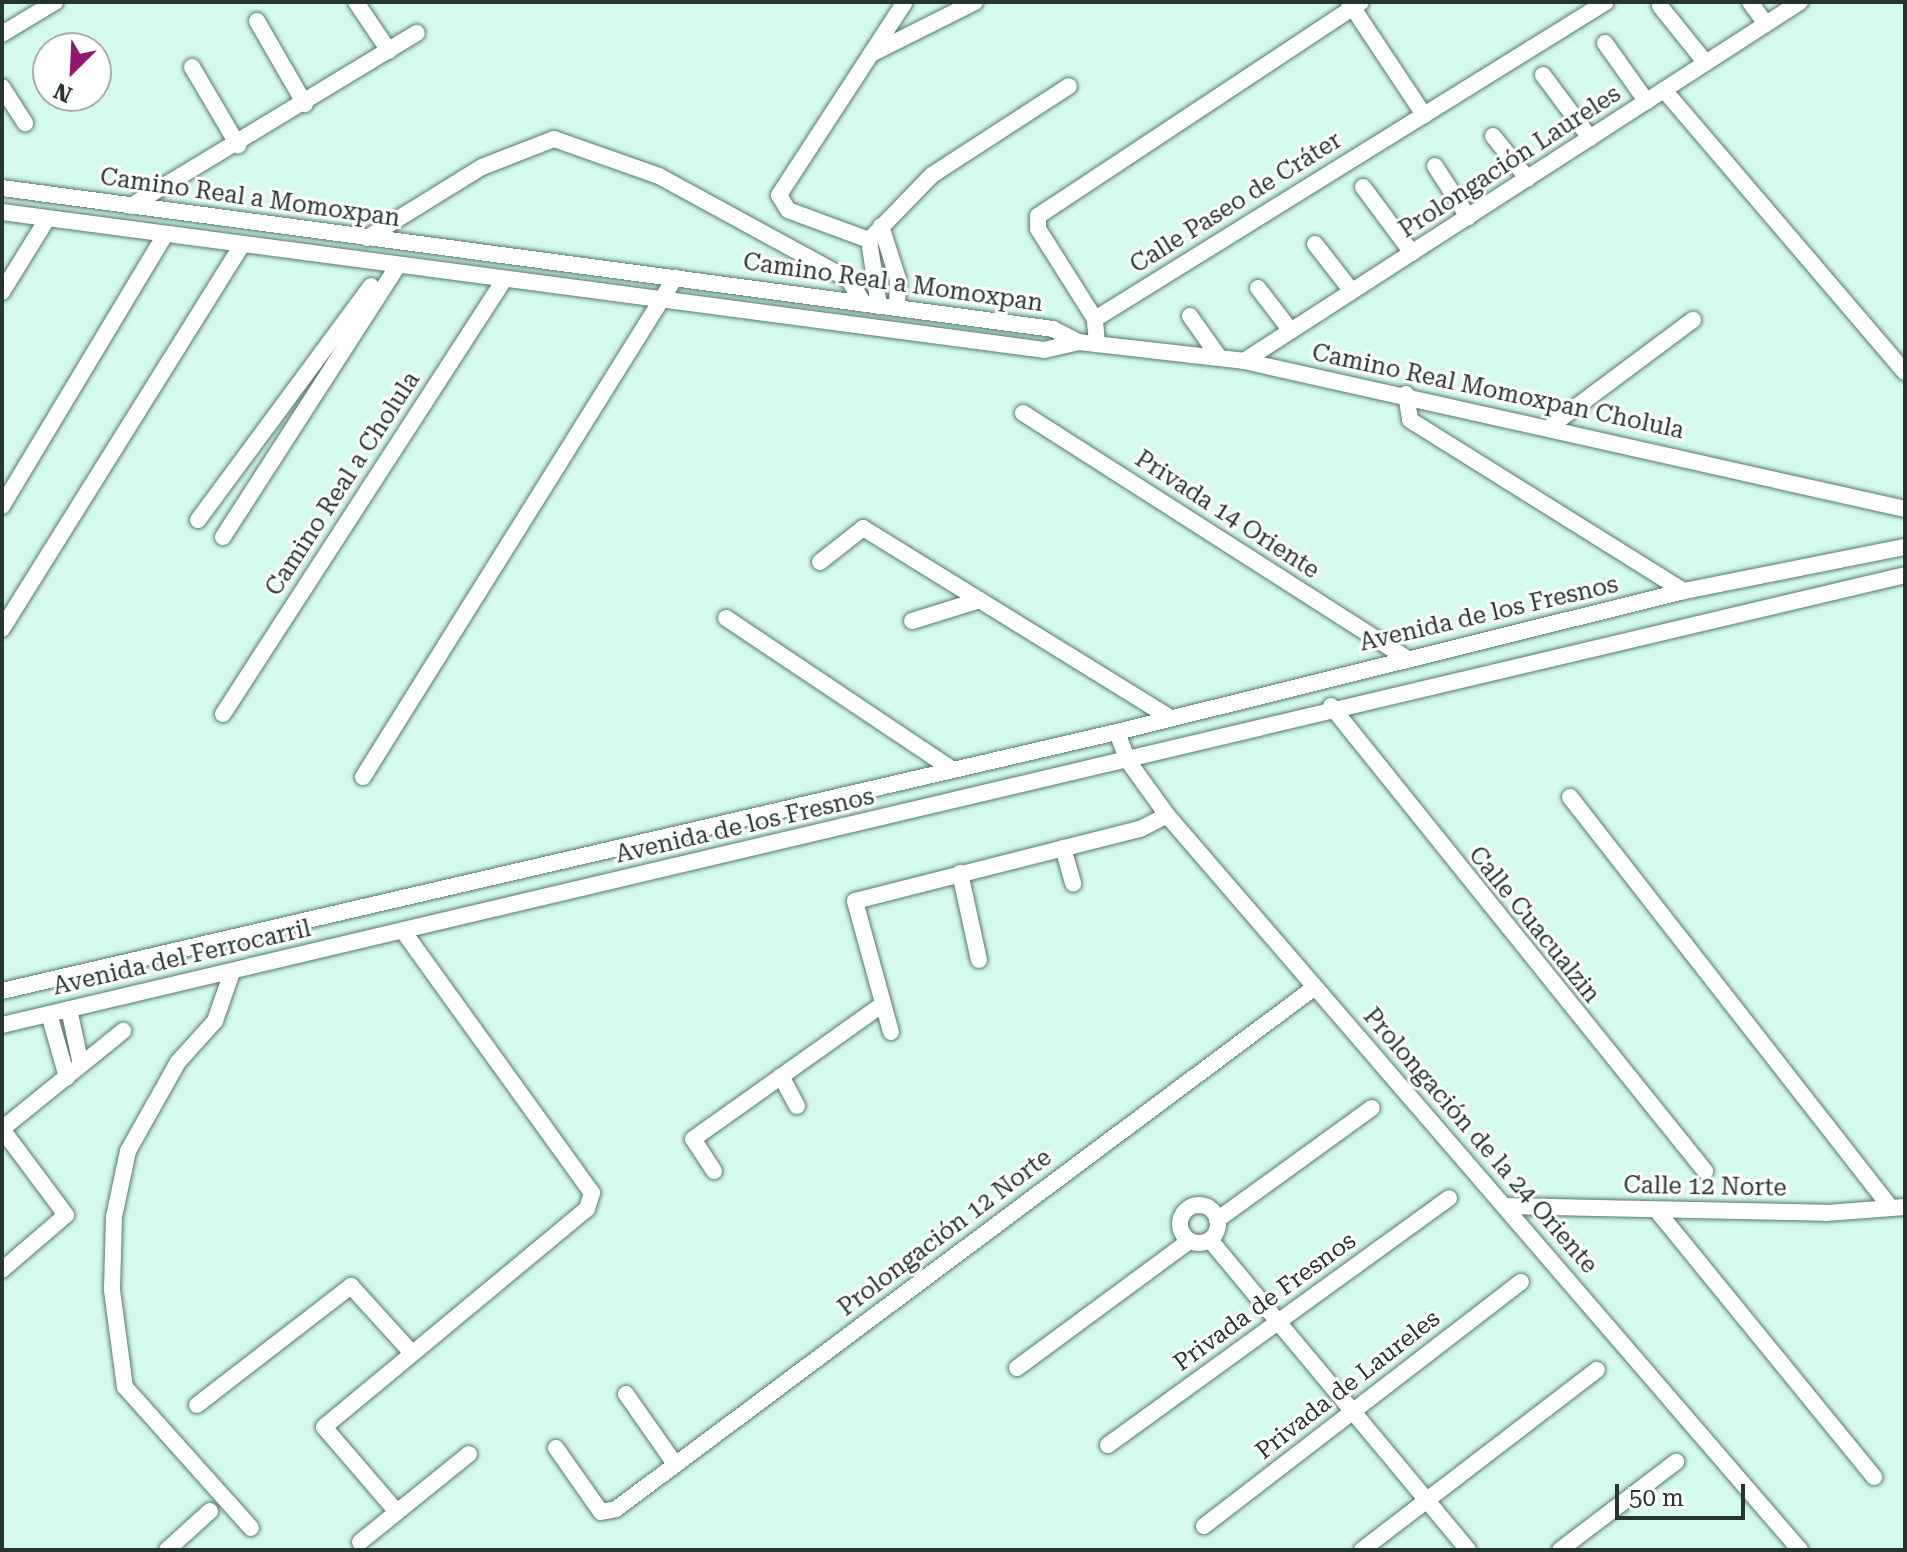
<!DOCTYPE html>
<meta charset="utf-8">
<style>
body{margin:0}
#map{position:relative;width:1907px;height:1552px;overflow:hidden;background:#d4faed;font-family:"Roboto Serif",serif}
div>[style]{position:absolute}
.roads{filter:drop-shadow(0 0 2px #57796f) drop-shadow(0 0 2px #57796f)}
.minor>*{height:16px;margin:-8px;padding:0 8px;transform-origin:8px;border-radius:8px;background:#fff}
.minor>.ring{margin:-8px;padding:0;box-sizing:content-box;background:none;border:16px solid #fff;border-radius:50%}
span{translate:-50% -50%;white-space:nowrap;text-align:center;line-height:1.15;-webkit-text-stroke:6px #fff;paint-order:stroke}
.street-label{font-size:24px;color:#263530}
.frame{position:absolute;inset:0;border:4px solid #263530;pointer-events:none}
.north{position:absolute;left:32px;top:32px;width:80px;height:80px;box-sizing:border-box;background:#fff;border:2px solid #a8aeac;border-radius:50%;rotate:204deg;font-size:22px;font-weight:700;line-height:32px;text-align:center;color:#263530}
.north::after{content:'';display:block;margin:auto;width:28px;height:36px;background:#911572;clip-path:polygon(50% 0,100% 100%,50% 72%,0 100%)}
.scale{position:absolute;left:1615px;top:1484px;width:130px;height:36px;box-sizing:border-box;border:4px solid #263530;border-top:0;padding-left:10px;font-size:24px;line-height:28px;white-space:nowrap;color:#263530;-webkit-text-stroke:6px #fff;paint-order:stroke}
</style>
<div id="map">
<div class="roads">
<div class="minor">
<i style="left:356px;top:2px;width:59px;rotate:56deg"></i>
<i style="left:1349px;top:2px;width:136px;rotate:56.4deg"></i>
<i style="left:1750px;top:2px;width:27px;rotate:54deg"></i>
<i style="left:1660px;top:6px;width:72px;rotate:51.2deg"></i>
<i style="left:257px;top:21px;width:96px;rotate:60deg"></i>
<i style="left:2px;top:34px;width:62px;rotate:-31.1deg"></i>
<i style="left:1605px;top:43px;width:72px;rotate:54.6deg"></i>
<i style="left:871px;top:54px;width:116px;rotate:-26.6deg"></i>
<i style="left:192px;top:67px;width:91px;rotate:59.5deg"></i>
<i style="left:1543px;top:75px;width:79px;rotate:53.3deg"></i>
<i style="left:2px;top:87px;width:43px;rotate:57.4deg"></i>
<i style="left:1664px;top:90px;width:371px;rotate:49.5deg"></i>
<i style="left:1493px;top:136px;width:55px;rotate:50.9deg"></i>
<i style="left:1435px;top:166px;width:61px;rotate:57.1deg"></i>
<i style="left:1363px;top:187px;width:82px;rotate:53.4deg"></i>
<i style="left:2px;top:188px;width:1060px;rotate:7.64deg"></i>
<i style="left:1053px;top:329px;width:28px;rotate:27deg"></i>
<i style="left:131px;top:206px;width:334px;rotate:-31.2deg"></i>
<i style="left:2px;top:212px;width:1051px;rotate:7.54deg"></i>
<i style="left:1044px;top:350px;width:35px;rotate:-13deg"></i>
<i style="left:1078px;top:342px;width:167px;rotate:6.5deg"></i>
<i style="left:1244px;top:361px;width:677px;rotate:12.62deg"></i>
<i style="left:881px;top:226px;width:56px;rotate:72.2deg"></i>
<i style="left:898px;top:279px;width:29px;rotate:92deg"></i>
<i style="left:367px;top:238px;width:135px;rotate:-31.7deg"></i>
<i style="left:482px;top:167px;width:77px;rotate:-21.3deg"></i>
<i style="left:554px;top:139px;width:111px;rotate:19.4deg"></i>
<i style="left:659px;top:176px;width:215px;rotate:28.6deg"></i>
<i style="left:848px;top:279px;width:30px;rotate:57deg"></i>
<i style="left:869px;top:240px;width:86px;rotate:-159.7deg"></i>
<i style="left:788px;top:210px;width:17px;rotate:-121deg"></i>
<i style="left:779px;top:195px;width:230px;rotate:-56.9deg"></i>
<i style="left:869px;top:240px;width:91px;rotate:-45.9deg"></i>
<i style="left:932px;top:175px;width:163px;rotate:-33deg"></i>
<i style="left:869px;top:240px;width:67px;rotate:81.4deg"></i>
<i style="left:1315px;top:244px;width:58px;rotate:52deg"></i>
<i style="left:1258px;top:288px;width:54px;rotate:52.5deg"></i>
<i style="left:2px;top:292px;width:86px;rotate:-58.3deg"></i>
<i style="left:1190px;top:316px;width:50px;rotate:54.7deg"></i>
<i style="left:1095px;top:319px;width:107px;rotate:-122.3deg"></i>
<i style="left:1038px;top:229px;width:13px;rotate:-90deg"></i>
<i style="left:1038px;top:216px;width:387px;rotate:-33.5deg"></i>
<i style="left:1097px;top:344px;width:25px;rotate:-95deg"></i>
<i style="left:1095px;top:319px;width:601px;rotate:-31.81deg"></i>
<i style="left:1244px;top:361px;width:662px;rotate:-32.85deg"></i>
<i style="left:1406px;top:394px;width:26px;rotate:81deg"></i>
<i style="left:1410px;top:420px;width:323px;rotate:32deg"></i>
<i style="left:1023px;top:413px;width:452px;rotate:32.6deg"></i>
<i style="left:1552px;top:425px;width:176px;rotate:-36.7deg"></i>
<i style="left:2px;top:506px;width:316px;rotate:-59deg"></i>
<i style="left:198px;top:520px;width:291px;rotate:-53.5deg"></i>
<i style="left:223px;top:537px;width:321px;rotate:-57.2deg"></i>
<i style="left:820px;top:562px;width:55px;rotate:-38.3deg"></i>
<i style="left:863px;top:528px;width:357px;rotate:31.7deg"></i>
<i style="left:726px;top:618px;width:273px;rotate:33.8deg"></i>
<i style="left:912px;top:621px;width:71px;rotate:-17.2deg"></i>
<i style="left:2px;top:629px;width:451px;rotate:-58deg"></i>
<i style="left:1331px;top:706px;width:597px;rotate:51.19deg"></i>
<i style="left:223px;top:714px;width:517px;rotate:-57.08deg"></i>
<i style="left:363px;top:777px;width:589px;rotate:-57.98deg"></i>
<i style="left:1570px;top:797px;width:521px;rotate:52.01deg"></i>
<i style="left:1063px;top:848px;width:37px;rotate:74deg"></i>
<i style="left:960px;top:873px;width:89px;rotate:77.7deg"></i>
<i style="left:232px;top:972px;width:52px;rotate:109.1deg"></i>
<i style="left:215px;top:1021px;width:55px;rotate:132.1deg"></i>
<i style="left:178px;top:1062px;width:102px;rotate:119.3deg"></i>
<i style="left:128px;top:1151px;width:67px;rotate:102deg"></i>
<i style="left:114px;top:1217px;width:73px;rotate:91.6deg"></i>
<i style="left:112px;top:1290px;width:98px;rotate:82.4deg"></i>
<i style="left:125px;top:1387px;width:189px;rotate:48.2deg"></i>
<i style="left:2px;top:991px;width:1145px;rotate:-13.08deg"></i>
<i style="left:69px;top:1009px;width:57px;rotate:77.9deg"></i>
<i style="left:49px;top:1014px;width:66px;rotate:74.1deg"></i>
<i style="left:2px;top:1025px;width:1955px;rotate:-13.3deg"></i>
<i style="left:891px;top:1032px;width:136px;rotate:-105.4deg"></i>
<i style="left:855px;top:901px;width:294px;rotate:-14.2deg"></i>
<i style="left:1140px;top:829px;width:30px;rotate:-27deg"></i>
<i style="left:781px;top:1076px;width:34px;rotate:62deg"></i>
<i style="left:2px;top:1129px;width:156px;rotate:-39deg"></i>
<i style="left:714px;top:1171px;width:38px;rotate:-123deg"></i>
<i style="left:693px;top:1139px;width:228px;rotate:-35.4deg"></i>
<i class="ring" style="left:1180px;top:1205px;width:22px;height:22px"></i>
<i style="left:1504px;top:1206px;width:322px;rotate:1.2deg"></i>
<i style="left:1826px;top:1213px;width:79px;rotate:-4.3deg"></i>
<i style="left:1658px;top:1212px;width:342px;rotate:50.8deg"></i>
<i style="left:1217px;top:1220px;width:191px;rotate:-35.9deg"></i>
<i style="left:1210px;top:1240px;width:403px;rotate:50.2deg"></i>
<i style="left:2px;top:1270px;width:84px;rotate:-40.7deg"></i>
<i style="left:66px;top:1215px;width:107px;rotate:-126.7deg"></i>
<i style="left:1017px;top:1368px;width:214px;rotate:-36.4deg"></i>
<i style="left:626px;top:1394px;width:85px;rotate:55deg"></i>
<i style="left:197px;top:1405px;width:195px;rotate:-37.7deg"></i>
<i style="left:351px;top:1286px;width:89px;rotate:47.7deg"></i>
<i style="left:1108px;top:1445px;width:421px;rotate:-35.9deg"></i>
<i style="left:556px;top:1448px;width:78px;rotate:54.9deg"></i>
<i style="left:601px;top:1512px;width:15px;rotate:-11deg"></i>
<i style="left:616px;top:1509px;width:872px;rotate:-36.75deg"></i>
<i style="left:397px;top:1512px;width:112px;rotate:-130.7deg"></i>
<i style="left:324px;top:1427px;width:342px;rotate:-39.7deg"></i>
<i style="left:587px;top:1209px;width:17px;rotate:-73deg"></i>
<i style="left:592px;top:1193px;width:323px;rotate:-125.8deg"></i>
<i style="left:1204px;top:1526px;width:400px;rotate:-37.6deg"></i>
<i style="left:360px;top:1542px;width:140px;rotate:-38.9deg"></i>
<i style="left:167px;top:1550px;width:58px;rotate:-42.2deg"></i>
<i style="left:1362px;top:1550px;width:296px;rotate:-37.5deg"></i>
<i style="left:1560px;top:1550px;width:146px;rotate:-37.2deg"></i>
<i style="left:1800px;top:1550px;width:970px;rotate:-130.74deg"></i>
<i style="left:1167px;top:815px;width:67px;rotate:-125.8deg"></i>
<i style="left:1128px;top:761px;width:31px;rotate:-111deg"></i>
<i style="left:1117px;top:732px;width:584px;rotate:-13.96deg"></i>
<i style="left:1684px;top:591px;width:225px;rotate:-11.3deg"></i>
</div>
</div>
<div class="street-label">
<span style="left:1510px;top:162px;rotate:-33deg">Prolongación Laureles</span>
<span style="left:250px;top:198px;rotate:8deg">Camino Real a Momoxpan</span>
<span style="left:1236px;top:203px;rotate:-32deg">Calle Paseo de Cráter</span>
<span style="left:893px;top:283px;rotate:8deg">Camino Real a Momoxpan</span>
<span style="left:1498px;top:392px;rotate:12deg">Camino Real Momoxpan Cholula</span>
<span style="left:343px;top:484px;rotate:-57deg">Camino Real a Cholula</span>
<span style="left:1227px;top:515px;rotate:33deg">Privada 14 Oriente</span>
<span style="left:1489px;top:614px;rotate:-13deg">Avenida de los Fresnos</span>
<span style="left:745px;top:826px;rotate:-13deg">Avenida de los Fresnos</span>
<span style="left:1534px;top:925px;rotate:51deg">Calle Cuacualzin</span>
<span style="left:182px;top:958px;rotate:-13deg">Avenida del Ferrocarril</span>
<span style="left:1480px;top:1141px;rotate:49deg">Prolongación de la 24 Oriente</span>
<span style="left:1705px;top:1187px;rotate:1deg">Calle 12 Norte</span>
<span style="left:945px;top:1233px;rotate:-37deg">Prolongación 12 Norte</span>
<span style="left:1265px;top:1302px;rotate:-36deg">Privada de Fresnos</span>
<span style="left:1348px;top:1385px;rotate:-38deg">Privada de Laureles</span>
</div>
<div class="frame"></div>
<div class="north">N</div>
<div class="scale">50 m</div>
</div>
